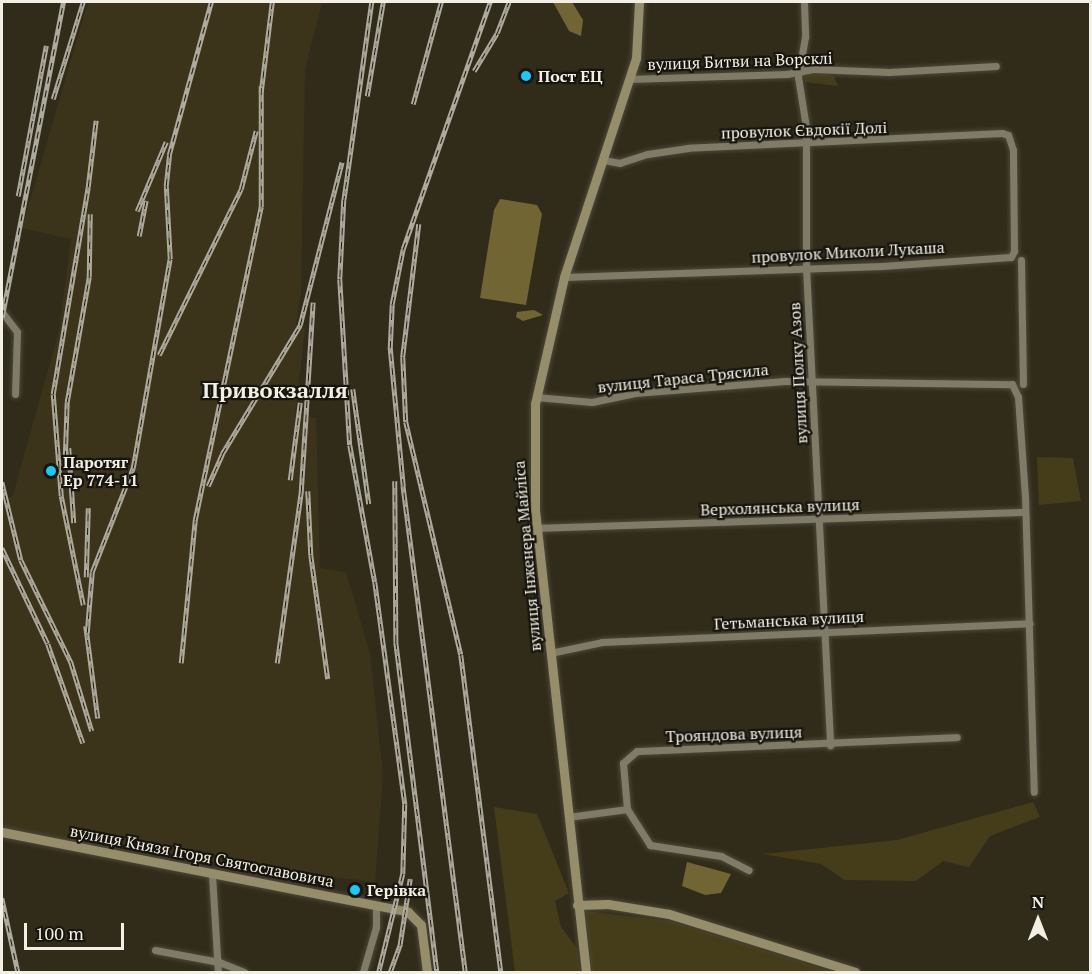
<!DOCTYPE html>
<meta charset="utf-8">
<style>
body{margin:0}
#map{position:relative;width:1092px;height:974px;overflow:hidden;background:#312c1a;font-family:"PT Serif",serif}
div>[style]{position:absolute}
.built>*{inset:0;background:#3b341b}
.green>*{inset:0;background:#453c19}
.water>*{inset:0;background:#716534}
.roads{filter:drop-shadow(0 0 2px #4d493a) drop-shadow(0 0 2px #4d493a)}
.street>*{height:7px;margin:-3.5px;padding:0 3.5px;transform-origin:3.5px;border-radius:3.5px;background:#807b66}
.secondary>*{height:9px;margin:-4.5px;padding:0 4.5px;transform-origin:4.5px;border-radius:4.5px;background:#968d6a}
.rail>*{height:4.5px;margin-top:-2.25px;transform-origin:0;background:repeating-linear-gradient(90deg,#17150d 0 7px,#ada99c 0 14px);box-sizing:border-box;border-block:2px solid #ada99c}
.dots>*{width:16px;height:16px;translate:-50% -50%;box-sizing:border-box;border:3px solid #17150d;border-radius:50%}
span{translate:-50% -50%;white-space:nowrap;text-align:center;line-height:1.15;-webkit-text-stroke:4.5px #17150d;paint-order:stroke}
.street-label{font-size:16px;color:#f2efe4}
.poi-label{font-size:16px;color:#f2efe4;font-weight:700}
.left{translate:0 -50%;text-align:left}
.district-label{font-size:22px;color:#f2efe4;font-weight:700}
.frame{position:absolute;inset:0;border:3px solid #f2efe4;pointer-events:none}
.north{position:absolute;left:1008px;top:890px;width:60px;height:60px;-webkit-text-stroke:4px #17150d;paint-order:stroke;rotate:0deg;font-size:16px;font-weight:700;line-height:24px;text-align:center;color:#f2efe4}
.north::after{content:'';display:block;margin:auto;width:21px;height:27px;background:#f2efe4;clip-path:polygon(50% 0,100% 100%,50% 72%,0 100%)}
.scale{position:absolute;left:24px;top:923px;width:100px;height:27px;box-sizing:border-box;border:3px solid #f2efe4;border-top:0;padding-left:8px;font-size:18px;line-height:21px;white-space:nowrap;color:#f2efe4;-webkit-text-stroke:4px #17150d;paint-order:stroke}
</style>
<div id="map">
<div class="built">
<i style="clip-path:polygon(88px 2px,322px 2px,305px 69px,301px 292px,296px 324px,305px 329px,295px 415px,316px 418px,320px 568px,346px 572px,370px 654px,383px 775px,375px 882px,192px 861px,7px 831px,2px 825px,2px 504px,13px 495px,59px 331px,71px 239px,22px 228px)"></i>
</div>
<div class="green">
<i style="clip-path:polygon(811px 71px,834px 76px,838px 86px,805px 82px,805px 73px)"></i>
<i style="clip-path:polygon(1037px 457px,1073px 458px,1081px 501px,1039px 505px)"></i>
<i style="clip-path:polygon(1033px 802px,1040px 817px,990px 836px,969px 867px,943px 861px,916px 881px,845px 880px,821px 864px,763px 854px,897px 840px)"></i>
<i style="clip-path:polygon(494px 807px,537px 814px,569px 893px,555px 901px,561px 927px,577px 948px,580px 972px,515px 972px)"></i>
<i style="clip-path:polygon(585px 911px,670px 921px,833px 972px,592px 972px)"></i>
</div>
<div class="water">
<i style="clip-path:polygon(553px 2px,572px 2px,583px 20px,581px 36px,569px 31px)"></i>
<i style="clip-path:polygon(500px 199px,537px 205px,542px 214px,526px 305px,480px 298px,494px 210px)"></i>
<i style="clip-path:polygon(534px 310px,543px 315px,523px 321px,516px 317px,517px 312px)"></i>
<i style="clip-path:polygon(687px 862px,731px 874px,721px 893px,705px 895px,682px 886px)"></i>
</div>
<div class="roads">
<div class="street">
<i style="left:804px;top:2px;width:35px;rotate:88deg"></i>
<i style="left:805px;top:37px;width:41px;rotate:99.9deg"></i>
<i style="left:798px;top:77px;width:51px;rotate:80.9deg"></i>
<i style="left:806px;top:127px;width:140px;rotate:90deg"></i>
<i style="left:806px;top:267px;width:479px;rotate:87.1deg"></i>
<i style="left:629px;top:79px;width:158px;rotate:-1.8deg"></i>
<i style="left:787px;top:74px;width:26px;rotate:-11deg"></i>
<i style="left:813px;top:69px;width:76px;rotate:2.3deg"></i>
<i style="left:889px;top:72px;width:107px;rotate:-3.2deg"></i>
<i style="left:1021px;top:260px;width:124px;rotate:89.1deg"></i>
<i style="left:564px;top:277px;width:318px;rotate:-2deg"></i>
<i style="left:882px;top:266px;width:129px;rotate:-4deg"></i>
<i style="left:1011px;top:257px;width:7px;rotate:-63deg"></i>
<i style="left:1014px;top:251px;width:101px;rotate:-90.6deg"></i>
<i style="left:1013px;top:150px;width:16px;rotate:-108deg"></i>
<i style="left:1008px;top:135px;width:6px;rotate:-162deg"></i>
<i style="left:1002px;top:133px;width:314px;rotate:177.3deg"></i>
<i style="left:688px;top:148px;width:41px;rotate:171.7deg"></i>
<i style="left:647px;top:154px;width:28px;rotate:162deg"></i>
<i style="left:620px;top:163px;width:17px;rotate:-170deg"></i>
<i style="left:2px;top:312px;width:25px;rotate:53deg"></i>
<i style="left:17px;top:332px;width:62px;rotate:91.8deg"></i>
<i style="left:536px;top:397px;width:56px;rotate:5.1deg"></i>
<i style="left:592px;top:402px;width:44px;rotate:-11.8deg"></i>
<i style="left:635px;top:393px;width:150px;rotate:-4.6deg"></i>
<i style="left:785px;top:381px;width:227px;rotate:0.8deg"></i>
<i style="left:1012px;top:384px;width:14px;rotate:65deg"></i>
<i style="left:1018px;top:397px;width:99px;rotate:86deg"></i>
<i style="left:1025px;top:496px;width:296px;rotate:88.3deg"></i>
<i style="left:537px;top:528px;width:488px;rotate:-1.9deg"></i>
<i style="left:550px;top:653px;width:53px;rotate:-11.9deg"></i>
<i style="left:602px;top:642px;width:428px;rotate:-2.5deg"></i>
<i style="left:627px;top:809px;width:43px;rotate:57.4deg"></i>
<i style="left:650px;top:845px;width:72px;rotate:8.8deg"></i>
<i style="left:721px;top:856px;width:31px;rotate:27deg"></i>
<i style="left:568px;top:817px;width:60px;rotate:-7.7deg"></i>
<i style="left:627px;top:809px;width:46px;rotate:-95deg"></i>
<i style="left:623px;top:763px;width:18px;rotate:-41deg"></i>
<i style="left:637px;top:751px;width:320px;rotate:-2.5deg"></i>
<i style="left:212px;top:875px;width:97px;rotate:86.5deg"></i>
<i style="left:155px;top:950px;width:65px;rotate:10.6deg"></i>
<i style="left:219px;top:962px;width:27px;rotate:22deg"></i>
<i style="left:363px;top:972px;width:47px;rotate:-73.9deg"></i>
<i style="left:376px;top:927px;width:22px;rotate:-90deg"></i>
</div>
<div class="secondary">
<i style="left:2px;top:832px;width:414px;rotate:11.1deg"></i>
<i style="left:408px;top:912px;width:18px;rotate:45deg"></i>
<i style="left:421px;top:925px;width:47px;rotate:82.7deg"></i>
<i style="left:577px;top:905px;width:31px;rotate:-2deg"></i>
<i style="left:608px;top:904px;width:62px;rotate:9.3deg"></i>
<i style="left:669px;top:914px;width:195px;rotate:17.3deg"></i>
<i style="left:586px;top:972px;width:465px;rotate:-96.3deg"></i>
<i style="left:535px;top:510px;width:106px;rotate:-90deg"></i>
<i style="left:535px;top:404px;width:130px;rotate:-77.1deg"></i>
<i style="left:564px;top:277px;width:231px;rotate:-71.8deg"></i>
<i style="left:636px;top:58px;width:56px;rotate:-86.9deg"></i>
</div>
</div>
<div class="rail">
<i style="left:372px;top:2px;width:200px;rotate:98deg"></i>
<i style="left:344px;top:200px;width:79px;rotate:92.9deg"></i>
<i style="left:340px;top:279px;width:166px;rotate:86.6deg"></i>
<i style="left:350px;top:445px;width:139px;rotate:79.7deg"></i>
<i style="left:375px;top:582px;width:224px;rotate:82.3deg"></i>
<i style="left:405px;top:804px;width:70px;rotate:91.6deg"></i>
<i style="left:403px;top:874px;width:101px;rotate:103.8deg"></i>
<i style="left:474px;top:71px;width:44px;rotate:-58.8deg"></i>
<i style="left:497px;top:33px;width:33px;rotate:-69deg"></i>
<i style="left:261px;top:92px;width:91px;rotate:-83deg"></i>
<i style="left:367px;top:96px;width:95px;rotate:-80.3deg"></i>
<i style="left:53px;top:99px;width:102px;rotate:-72.8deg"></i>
<i style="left:413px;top:104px;width:106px;rotate:-74.6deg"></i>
<i style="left:18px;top:196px;width:153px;rotate:-79.4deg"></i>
<i style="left:137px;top:211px;width:75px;rotate:-67.2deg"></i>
<i style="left:419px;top:224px;width:134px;rotate:96.9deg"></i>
<i style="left:403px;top:357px;width:65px;rotate:87.4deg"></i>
<i style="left:406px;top:422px;width:239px;rotate:76.7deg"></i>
<i style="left:461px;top:655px;width:320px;rotate:82.8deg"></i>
<i style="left:139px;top:236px;width:36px;rotate:-79deg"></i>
<i style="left:2px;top:317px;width:321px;rotate:-79deg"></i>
<i style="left:159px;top:355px;width:185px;rotate:-63.7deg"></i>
<i style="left:241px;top:189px;width:60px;rotate:-75.5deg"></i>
<i style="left:353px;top:389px;width:116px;rotate:82.1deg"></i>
<i style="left:69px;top:448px;width:75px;rotate:86.2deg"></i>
<i style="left:65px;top:458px;width:56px;rotate:-88deg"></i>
<i style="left:67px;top:402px;width:127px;rotate:-80deg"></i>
<i style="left:89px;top:277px;width:63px;rotate:-89.1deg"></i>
<i style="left:290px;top:480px;width:78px;rotate:-82.6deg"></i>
<i style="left:395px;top:481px;width:161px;rotate:89.6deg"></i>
<i style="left:396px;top:642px;width:333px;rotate:82.9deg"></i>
<i style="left:2px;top:482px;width:80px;rotate:76.3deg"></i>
<i style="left:21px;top:560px;width:114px;rotate:63.9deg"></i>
<i style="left:71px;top:662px;width:72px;rotate:73.1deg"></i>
<i style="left:208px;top:486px;width:35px;rotate:-66deg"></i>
<i style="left:222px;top:454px;width:151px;rotate:-58.8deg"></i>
<i style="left:300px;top:325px;width:168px;rotate:-75.6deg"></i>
<i style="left:308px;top:491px;width:64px;rotate:87.3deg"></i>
<i style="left:311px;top:555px;width:125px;rotate:82.2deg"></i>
<i style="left:2px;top:548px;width:106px;rotate:64.4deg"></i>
<i style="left:48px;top:644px;width:105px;rotate:70.5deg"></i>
<i style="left:86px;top:577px;width:69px;rotate:-88.3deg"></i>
<i style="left:83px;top:605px;width:111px;rotate:-101.4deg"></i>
<i style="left:61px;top:496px;width:102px;rotate:-94.5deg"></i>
<i style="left:53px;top:394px;width:210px;rotate:-80.4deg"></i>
<i style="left:88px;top:187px;width:67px;rotate:-83.2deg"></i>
<i style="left:86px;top:626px;width:93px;rotate:82.6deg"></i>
<i style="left:87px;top:633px;width:61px;rotate:-85.3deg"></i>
<i style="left:92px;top:572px;width:112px;rotate:-68.5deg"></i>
<i style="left:133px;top:468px;width:212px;rotate:-80deg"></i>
<i style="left:170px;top:259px;width:73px;rotate:-93.1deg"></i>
<i style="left:166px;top:186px;width:31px;rotate:-84deg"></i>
<i style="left:169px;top:155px;width:159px;rotate:-74.6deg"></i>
<i style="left:181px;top:663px;width:144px;rotate:-84.4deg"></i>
<i style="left:195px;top:520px;width:320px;rotate:-78.1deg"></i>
<i style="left:261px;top:207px;width:121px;rotate:-90deg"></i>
<i style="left:277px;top:663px;width:173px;rotate:-82deg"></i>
<i style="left:301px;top:492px;width:190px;rotate:-86.4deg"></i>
<i style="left:2px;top:898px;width:76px;rotate:77.8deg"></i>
<i style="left:390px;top:972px;width:30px;rotate:-70deg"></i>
<i style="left:400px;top:944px;width:66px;rotate:-81.3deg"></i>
<i style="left:465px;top:972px;width:490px;rotate:-97.3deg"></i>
<i style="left:403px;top:486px;width:139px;rotate:-95.4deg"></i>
<i style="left:390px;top:348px;width:44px;rotate:-87.4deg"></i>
<i style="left:392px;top:304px;width:56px;rotate:-78.7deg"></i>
<i style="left:403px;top:249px;width:262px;rotate:-70.6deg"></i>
</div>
<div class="dots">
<i style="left:526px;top:76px;background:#16cafb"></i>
<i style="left:51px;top:471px;background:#16cafb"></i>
<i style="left:355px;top:890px;background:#16cafb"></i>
</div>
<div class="street-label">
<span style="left:740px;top:61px;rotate:-2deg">вулиця Битви на Ворсклі</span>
<span style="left:804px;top:130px;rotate:-2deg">провулок Євдокії Долі</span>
<span style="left:848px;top:252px;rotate:-3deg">провулок Миколи Лукаша</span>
<span style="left:798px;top:373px;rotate:-93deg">вулиця Полку Азов</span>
<span style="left:683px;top:378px;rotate:-6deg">вулиця Тараса Трясила</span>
<span style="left:780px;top:507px;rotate:-2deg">Верхолянська вулиця</span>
<span style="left:527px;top:556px;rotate:-95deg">вулиця Інженера Майліса</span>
<span style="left:789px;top:620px;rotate:-3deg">Гетьманська вулиця</span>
<span style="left:734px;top:734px;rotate:-2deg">Трояндова вулиця</span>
<span style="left:202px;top:856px;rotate:11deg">вулиця Князя Ігоря Святославовича</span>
</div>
<div class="poi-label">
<span class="left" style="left:538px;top:76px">Пост ЕЦ</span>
<span class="left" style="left:63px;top:471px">Паротяг<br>Ер 774-11</span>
<span class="left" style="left:367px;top:890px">Герівка</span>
</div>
<div class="district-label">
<span style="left:275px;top:390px">Привокзалля</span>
</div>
<div class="frame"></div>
<div class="north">N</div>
<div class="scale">100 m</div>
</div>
